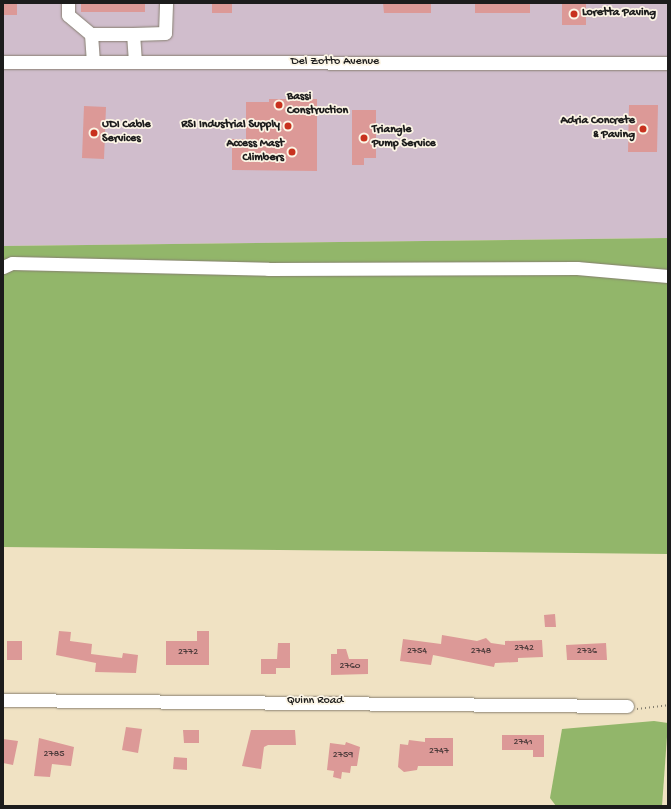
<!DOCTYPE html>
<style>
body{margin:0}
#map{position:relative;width:671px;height:809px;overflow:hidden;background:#f0e2c3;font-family:"Gochi Hand",sans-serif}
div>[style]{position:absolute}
.industrial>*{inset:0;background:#d0bdcc}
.forest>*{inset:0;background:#92b66a}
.building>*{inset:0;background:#dc9997}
.path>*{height:2px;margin-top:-1px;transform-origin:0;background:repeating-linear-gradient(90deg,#867f70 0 1px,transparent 0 4px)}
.roads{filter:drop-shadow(0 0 1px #867f70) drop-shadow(0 0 1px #867f70)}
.minor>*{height:13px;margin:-6.5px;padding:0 6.5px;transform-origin:6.5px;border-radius:6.5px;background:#fff}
.dots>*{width:11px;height:11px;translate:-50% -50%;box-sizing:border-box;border:2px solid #fcf5e5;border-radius:50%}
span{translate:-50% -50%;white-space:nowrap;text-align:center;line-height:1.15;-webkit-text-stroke:3.5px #fcf5e5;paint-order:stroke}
.number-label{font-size:10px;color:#4c3b3b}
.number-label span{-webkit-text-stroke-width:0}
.poi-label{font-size:12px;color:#1c1c1c;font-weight:700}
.left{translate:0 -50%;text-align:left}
.right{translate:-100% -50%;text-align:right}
.street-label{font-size:12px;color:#1c1c1c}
.frame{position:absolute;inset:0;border:4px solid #1c1c1c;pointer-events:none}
</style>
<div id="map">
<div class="industrial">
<i style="clip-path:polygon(3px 3px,668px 3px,668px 238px,3px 246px)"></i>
</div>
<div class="forest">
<i style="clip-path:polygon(668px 238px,668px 554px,3px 547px,3px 246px)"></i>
<i style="clip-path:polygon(654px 721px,668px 723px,662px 806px,556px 806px,550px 798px,562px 729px)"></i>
</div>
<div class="building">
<i style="clip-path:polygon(3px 3px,17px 3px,17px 15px,3px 15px)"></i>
<i style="clip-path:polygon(81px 3px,145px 3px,145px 12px,81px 12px)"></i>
<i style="clip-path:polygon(212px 3px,232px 3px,232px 13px,212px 13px)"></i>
<i style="clip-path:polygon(383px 3px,431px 3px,431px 13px,384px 13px)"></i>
<i style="clip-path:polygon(475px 3px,530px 3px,530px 13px,475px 13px)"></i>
<i style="clip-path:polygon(562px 3px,586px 3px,586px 25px,562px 25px)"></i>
<i style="clip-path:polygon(269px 99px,317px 99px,317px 171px,232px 170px,232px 139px,246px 139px,246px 102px,269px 102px)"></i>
<i style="clip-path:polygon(629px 105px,658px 105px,657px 152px,628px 152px)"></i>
<i style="clip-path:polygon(84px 106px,106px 107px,104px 159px,82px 158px)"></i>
<i style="clip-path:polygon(352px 110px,376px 110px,376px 158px,364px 158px,364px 165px,352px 165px)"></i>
<i style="clip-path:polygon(555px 614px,556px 627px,545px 627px,544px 615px)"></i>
<i style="clip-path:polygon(59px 631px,71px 632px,70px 641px,92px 644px,91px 654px,122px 658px,123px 653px,138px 655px,136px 673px,95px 672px,96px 663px,56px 655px)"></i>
<i style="clip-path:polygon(197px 631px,209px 631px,209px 665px,166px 665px,166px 641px,197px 641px)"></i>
<i style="clip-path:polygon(442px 635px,477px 641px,486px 638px,491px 643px,505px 645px,505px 641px,542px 640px,543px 657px,518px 658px,518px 662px,495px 663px,494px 667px,433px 655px,431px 665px,400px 661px,403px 639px,441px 644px)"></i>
<i style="clip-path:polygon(7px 641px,22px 641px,22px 660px,7px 660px)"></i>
<i style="clip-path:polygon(278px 643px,290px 643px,290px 668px,276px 668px,276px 674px,261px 674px,261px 659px,277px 659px)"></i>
<i style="clip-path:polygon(606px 643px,607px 660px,567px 660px,566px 645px)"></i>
<i style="clip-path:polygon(337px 649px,346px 649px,349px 659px,368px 659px,368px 674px,331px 675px,331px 654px,337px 654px)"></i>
<i style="clip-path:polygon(126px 727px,142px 729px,138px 753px,122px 750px)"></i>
<i style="clip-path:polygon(183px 730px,199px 730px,199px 743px,184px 743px)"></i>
<i style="clip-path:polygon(251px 730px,295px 730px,296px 745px,268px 745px,264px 747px,261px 769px,242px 766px)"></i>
<i style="clip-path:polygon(502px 735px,544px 735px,544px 757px,533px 757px,533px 750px,502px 750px)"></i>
<i style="clip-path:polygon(39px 738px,74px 747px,71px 766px,52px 764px,50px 777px,34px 776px)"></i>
<i style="clip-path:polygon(425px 738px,453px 738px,453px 766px,418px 766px,417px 770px,404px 772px,398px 767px,400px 744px,408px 745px,409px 740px,425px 742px)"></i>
<i style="clip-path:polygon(3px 739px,18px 741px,13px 765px,3px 763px)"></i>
<i style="clip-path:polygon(346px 742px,360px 747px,357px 766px,351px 766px,350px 773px,342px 772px,341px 779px,333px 777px,334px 771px,327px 770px,330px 743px,345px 745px)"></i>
<i style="clip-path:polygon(174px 757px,187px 758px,187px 770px,173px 769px)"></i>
</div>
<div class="path">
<i style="left:637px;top:709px;width:31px;rotate:-7deg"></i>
</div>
<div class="roads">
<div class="minor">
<i style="left:68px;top:3px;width:12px;rotate:90deg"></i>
<i style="left:68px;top:15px;width:30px;rotate:40deg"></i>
<i style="left:91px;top:34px;width:28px;rotate:86deg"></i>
<i style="left:91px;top:34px;width:42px"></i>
<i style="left:3px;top:62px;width:665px;rotate:0.09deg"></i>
<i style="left:135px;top:62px;width:28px;rotate:-94deg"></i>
<i style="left:133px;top:34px;width:32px;rotate:-2deg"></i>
<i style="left:165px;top:33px;width:30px;rotate:-88deg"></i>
<i style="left:3px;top:267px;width:10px;rotate:-24deg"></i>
<i style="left:12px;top:263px;width:256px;rotate:1.3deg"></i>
<i style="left:268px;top:269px;width:309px;rotate:-0.2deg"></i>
<i style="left:577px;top:268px;width:91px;rotate:5deg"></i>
<i style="left:3px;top:700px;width:624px;rotate:0.55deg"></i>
</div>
</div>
<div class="dots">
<i style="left:574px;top:14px;background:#c8321e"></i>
<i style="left:279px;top:105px;background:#c8321e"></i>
<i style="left:288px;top:126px;background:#c8321e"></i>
<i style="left:643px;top:129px;background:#c8321e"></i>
<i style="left:94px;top:133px;background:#c8321e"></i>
<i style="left:364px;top:138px;background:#c8321e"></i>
<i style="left:292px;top:152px;background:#c8321e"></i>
</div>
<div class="number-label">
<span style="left:524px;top:649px">2742</span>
<span style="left:417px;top:652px">2754</span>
<span style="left:481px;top:652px">2748</span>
<span style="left:587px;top:652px">2736</span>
<span style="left:188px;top:653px">2772</span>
<span style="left:350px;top:667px">2760</span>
<span style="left:523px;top:743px">2741</span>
<span style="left:439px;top:752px">2747</span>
<span style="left:54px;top:755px">2785</span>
<span style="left:343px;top:756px">2759</span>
</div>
<div class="poi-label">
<span class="left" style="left:582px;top:14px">Loretta Paving</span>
<span class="left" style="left:287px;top:105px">Bassi<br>Construction</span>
<span class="right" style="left:635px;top:129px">Adria Concrete<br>&amp; Paving</span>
<span class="left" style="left:102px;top:133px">UDI Cable<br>Services</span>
<span class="right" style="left:280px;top:126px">RSI Industrial Supply</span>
<span class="left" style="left:372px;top:138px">Triangle<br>Pump Service</span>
<span class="right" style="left:284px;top:152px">Access Mast<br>Climbers</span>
</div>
<div class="street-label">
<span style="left:335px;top:63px">Del Zotto Avenue</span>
<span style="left:315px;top:702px">Quinn Road</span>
</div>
<div class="frame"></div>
</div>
